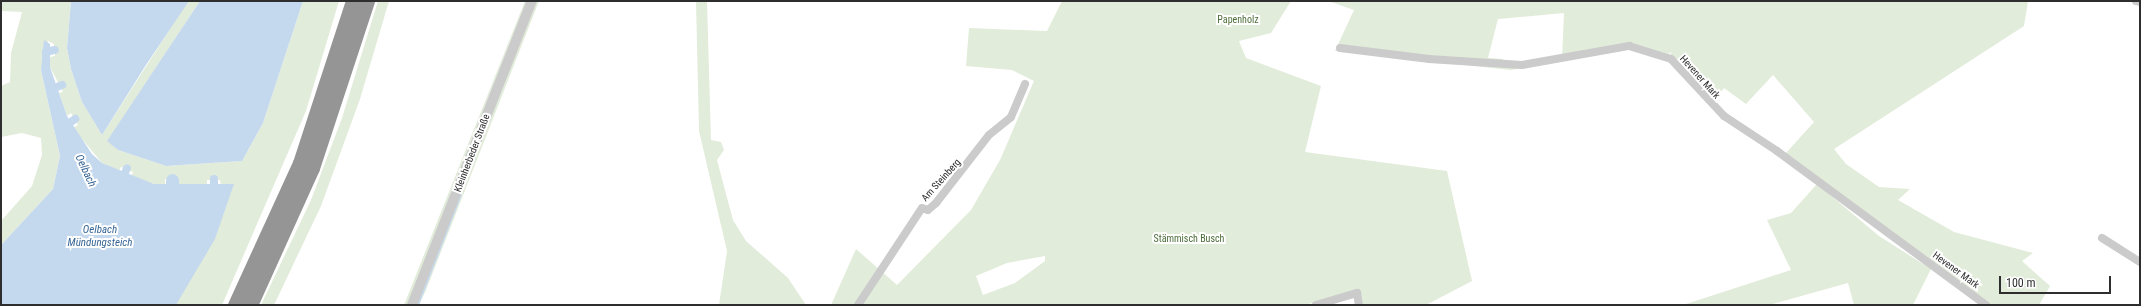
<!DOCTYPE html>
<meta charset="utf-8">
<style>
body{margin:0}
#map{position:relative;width:2141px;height:306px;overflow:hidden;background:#fff;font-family:"Roboto Condensed",sans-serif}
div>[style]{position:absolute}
.green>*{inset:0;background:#e2ecda}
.water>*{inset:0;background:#c5d9ee}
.stream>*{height:2px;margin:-1px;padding:0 1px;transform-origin:1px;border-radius:1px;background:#c5d9ee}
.canal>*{height:8px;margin:-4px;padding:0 4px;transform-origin:4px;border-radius:4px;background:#c5d9ee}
.river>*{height:13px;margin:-6.5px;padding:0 6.5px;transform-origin:6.5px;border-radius:6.5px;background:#c5d9ee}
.minor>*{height:8px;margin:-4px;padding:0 4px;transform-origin:4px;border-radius:4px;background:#cbcbcb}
.tertiary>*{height:10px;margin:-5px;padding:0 5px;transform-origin:5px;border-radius:5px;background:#cbcbcb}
.motorway>*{height:15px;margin:-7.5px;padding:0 7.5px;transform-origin:7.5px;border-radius:7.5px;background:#959595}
span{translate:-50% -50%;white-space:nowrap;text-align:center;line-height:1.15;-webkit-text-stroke:4px #fff;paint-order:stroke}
.park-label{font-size:10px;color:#4b6c38}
.street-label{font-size:10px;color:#2e2e2e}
.water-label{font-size:11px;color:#376695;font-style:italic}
.frame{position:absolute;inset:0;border:2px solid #2e2e2e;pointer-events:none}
.scale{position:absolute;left:1999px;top:276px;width:112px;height:18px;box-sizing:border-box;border:2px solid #2e2e2e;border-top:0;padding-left:5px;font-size:12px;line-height:14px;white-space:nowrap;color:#2e2e2e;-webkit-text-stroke:3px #fff;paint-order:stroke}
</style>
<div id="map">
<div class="green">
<i style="clip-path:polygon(1px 1px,71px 1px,67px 48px,71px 69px,82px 102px,102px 135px,188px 1px,200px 1px,108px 141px,118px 150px,166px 166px,242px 161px,263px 123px,303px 1px,339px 1px,306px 111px,222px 305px,176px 305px,233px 184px,221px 185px,220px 180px,207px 180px,207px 185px,178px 186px,179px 180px,165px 179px,165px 185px,154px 184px,131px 177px,133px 172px,121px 167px,119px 171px,102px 163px,73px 128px,78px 125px,71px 113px,67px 116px,59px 93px,63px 92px,50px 67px,50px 57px,55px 56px,54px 44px,48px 41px,41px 70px,60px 156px,53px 189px,1px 245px,1px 221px,32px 186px,42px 155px,41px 138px,22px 133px,1px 137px,1px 86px,10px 82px,11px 53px,22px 12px,1px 11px)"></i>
<i style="clip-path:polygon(378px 1px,389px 1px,360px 99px,321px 206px,274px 305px,261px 305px,311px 200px,342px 118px)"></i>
<i style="clip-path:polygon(525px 1px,539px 1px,426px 290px,419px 305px,404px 305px)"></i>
<i style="clip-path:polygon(696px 1px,707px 1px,711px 140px,721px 142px,724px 150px,717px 160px,733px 220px,746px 241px,788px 278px,806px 305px,719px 305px,727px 251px,699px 131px)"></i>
<i style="clip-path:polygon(evenodd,1062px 1px,1291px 1px,1271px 33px,1239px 41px,1246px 58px,1321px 86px,1305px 152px,1447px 171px,1472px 281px,1426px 305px,1361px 305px,1355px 291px,1305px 305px,831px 305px,856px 249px,897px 285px,971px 210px,1000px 160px,1034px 81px,1012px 70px,966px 66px,969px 28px,1047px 31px,1062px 1px,1045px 256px,1045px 261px,1015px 283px,983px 295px,976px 276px,1007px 263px,1045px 256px)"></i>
<i style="clip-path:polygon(evenodd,1328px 1px,2028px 1px,2024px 26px,1834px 149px,1846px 164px,1879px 187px,1910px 189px,1898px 200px,1954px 232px,2033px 253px,2022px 261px,2050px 286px,2039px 305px,1990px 305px,1786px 153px,1814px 122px,1773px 75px,1746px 104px,1724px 88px,1713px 103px,1736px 120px,1719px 110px,1716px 113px,1667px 60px,1672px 52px,1668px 54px,1629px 43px,1622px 51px,1511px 70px,1342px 52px,1335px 51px,1354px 10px,1328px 1px,1564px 13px,1562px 59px,1518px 66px,1503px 66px,1503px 59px,1488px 58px,1498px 19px,1564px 13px)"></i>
<i style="clip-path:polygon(1817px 184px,1879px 236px,1931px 269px,1913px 305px,1854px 305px,1848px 283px,1769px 305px,1683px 305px,1791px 270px,1767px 220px,1791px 213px)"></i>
</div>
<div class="water">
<i style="clip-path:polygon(189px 1px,146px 65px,102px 135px,82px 102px,71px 69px,67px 48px,71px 1px)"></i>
<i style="clip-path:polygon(200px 1px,303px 1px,263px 123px,242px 161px,166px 166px,118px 150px,107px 141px)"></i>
<i style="clip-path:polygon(44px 40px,50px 44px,50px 67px,67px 116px,92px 154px,102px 163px,154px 184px,234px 184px,215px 239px,176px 305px,1px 305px,1px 245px,53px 189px,60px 156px,41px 70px)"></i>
</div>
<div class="stream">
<i style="left:418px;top:305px;width:119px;rotate:-68.8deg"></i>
</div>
<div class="canal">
<i style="left:46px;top:58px;width:6px;rotate:-90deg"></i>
<i style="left:46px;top:52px;width:9px;rotate:-13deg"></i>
<i style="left:54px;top:94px;width:5px;rotate:-112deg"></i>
<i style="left:52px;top:89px;width:11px;rotate:-22deg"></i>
<i style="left:64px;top:127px;width:14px;rotate:-36deg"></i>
<i style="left:214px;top:179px;width:6px;rotate:90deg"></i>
<i style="left:120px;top:184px;width:17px;rotate:-66deg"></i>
</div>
<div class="river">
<i style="left:172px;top:185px;width:5px;rotate:-90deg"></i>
</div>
<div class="minor">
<i style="left:2136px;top:1px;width:4px;rotate:14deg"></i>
<i style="left:1340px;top:48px;width:90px;rotate:7deg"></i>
<i style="left:1429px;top:59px;width:93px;rotate:3.7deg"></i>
<i style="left:1522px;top:65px;width:109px;rotate:-10.1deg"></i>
<i style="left:1629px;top:46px;width:44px;rotate:17.2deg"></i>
<i style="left:1671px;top:59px;width:78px;rotate:47.1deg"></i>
<i style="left:1724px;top:116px;width:64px;rotate:33.4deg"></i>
<i style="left:1777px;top:151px;width:260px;rotate:36.4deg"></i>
<i style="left:2102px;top:238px;width:45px;rotate:32.3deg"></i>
<i style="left:858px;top:305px;width:116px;rotate:-56.6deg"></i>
<i style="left:922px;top:208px;width:6px;rotate:18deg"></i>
<i style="left:928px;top:210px;width:11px;rotate:-41deg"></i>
<i style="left:936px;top:203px;width:86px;rotate:-52.1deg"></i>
<i style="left:989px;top:135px;width:28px;rotate:-39deg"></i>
<i style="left:1011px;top:117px;width:36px;rotate:-67deg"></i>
<i style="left:1316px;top:305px;width:43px;rotate:-16.3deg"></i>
<i style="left:1357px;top:293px;width:12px;rotate:81deg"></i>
</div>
<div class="tertiary">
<i style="left:412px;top:305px;width:327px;rotate:-68.5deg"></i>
</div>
<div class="motorway">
<i style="left:235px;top:305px;width:156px;rotate:-65.4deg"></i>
<i style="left:300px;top:163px;width:170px;rotate:-71.9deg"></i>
<i style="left:250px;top:305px;width:150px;rotate:-65.7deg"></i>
<i style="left:312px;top:168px;width:176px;rotate:-71.8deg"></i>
</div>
<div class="park-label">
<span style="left:1238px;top:20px">Papenholz</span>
<span style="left:1189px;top:239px">Stämmisch Busch</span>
</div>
<div class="street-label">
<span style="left:1700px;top:77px;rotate:48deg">Hevener Mark</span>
<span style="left:472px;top:153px;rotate:-69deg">Kleinherbeder Straße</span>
<span style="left:941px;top:180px;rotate:-48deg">Am Steinberg</span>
<span style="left:1956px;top:270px;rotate:36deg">Hevener Mark</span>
</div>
<div class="water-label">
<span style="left:85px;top:171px;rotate:65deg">Oelbach</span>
<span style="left:100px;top:237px">Oelbach<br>Mündungsteich</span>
</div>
<div class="frame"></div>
<div class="scale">100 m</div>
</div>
